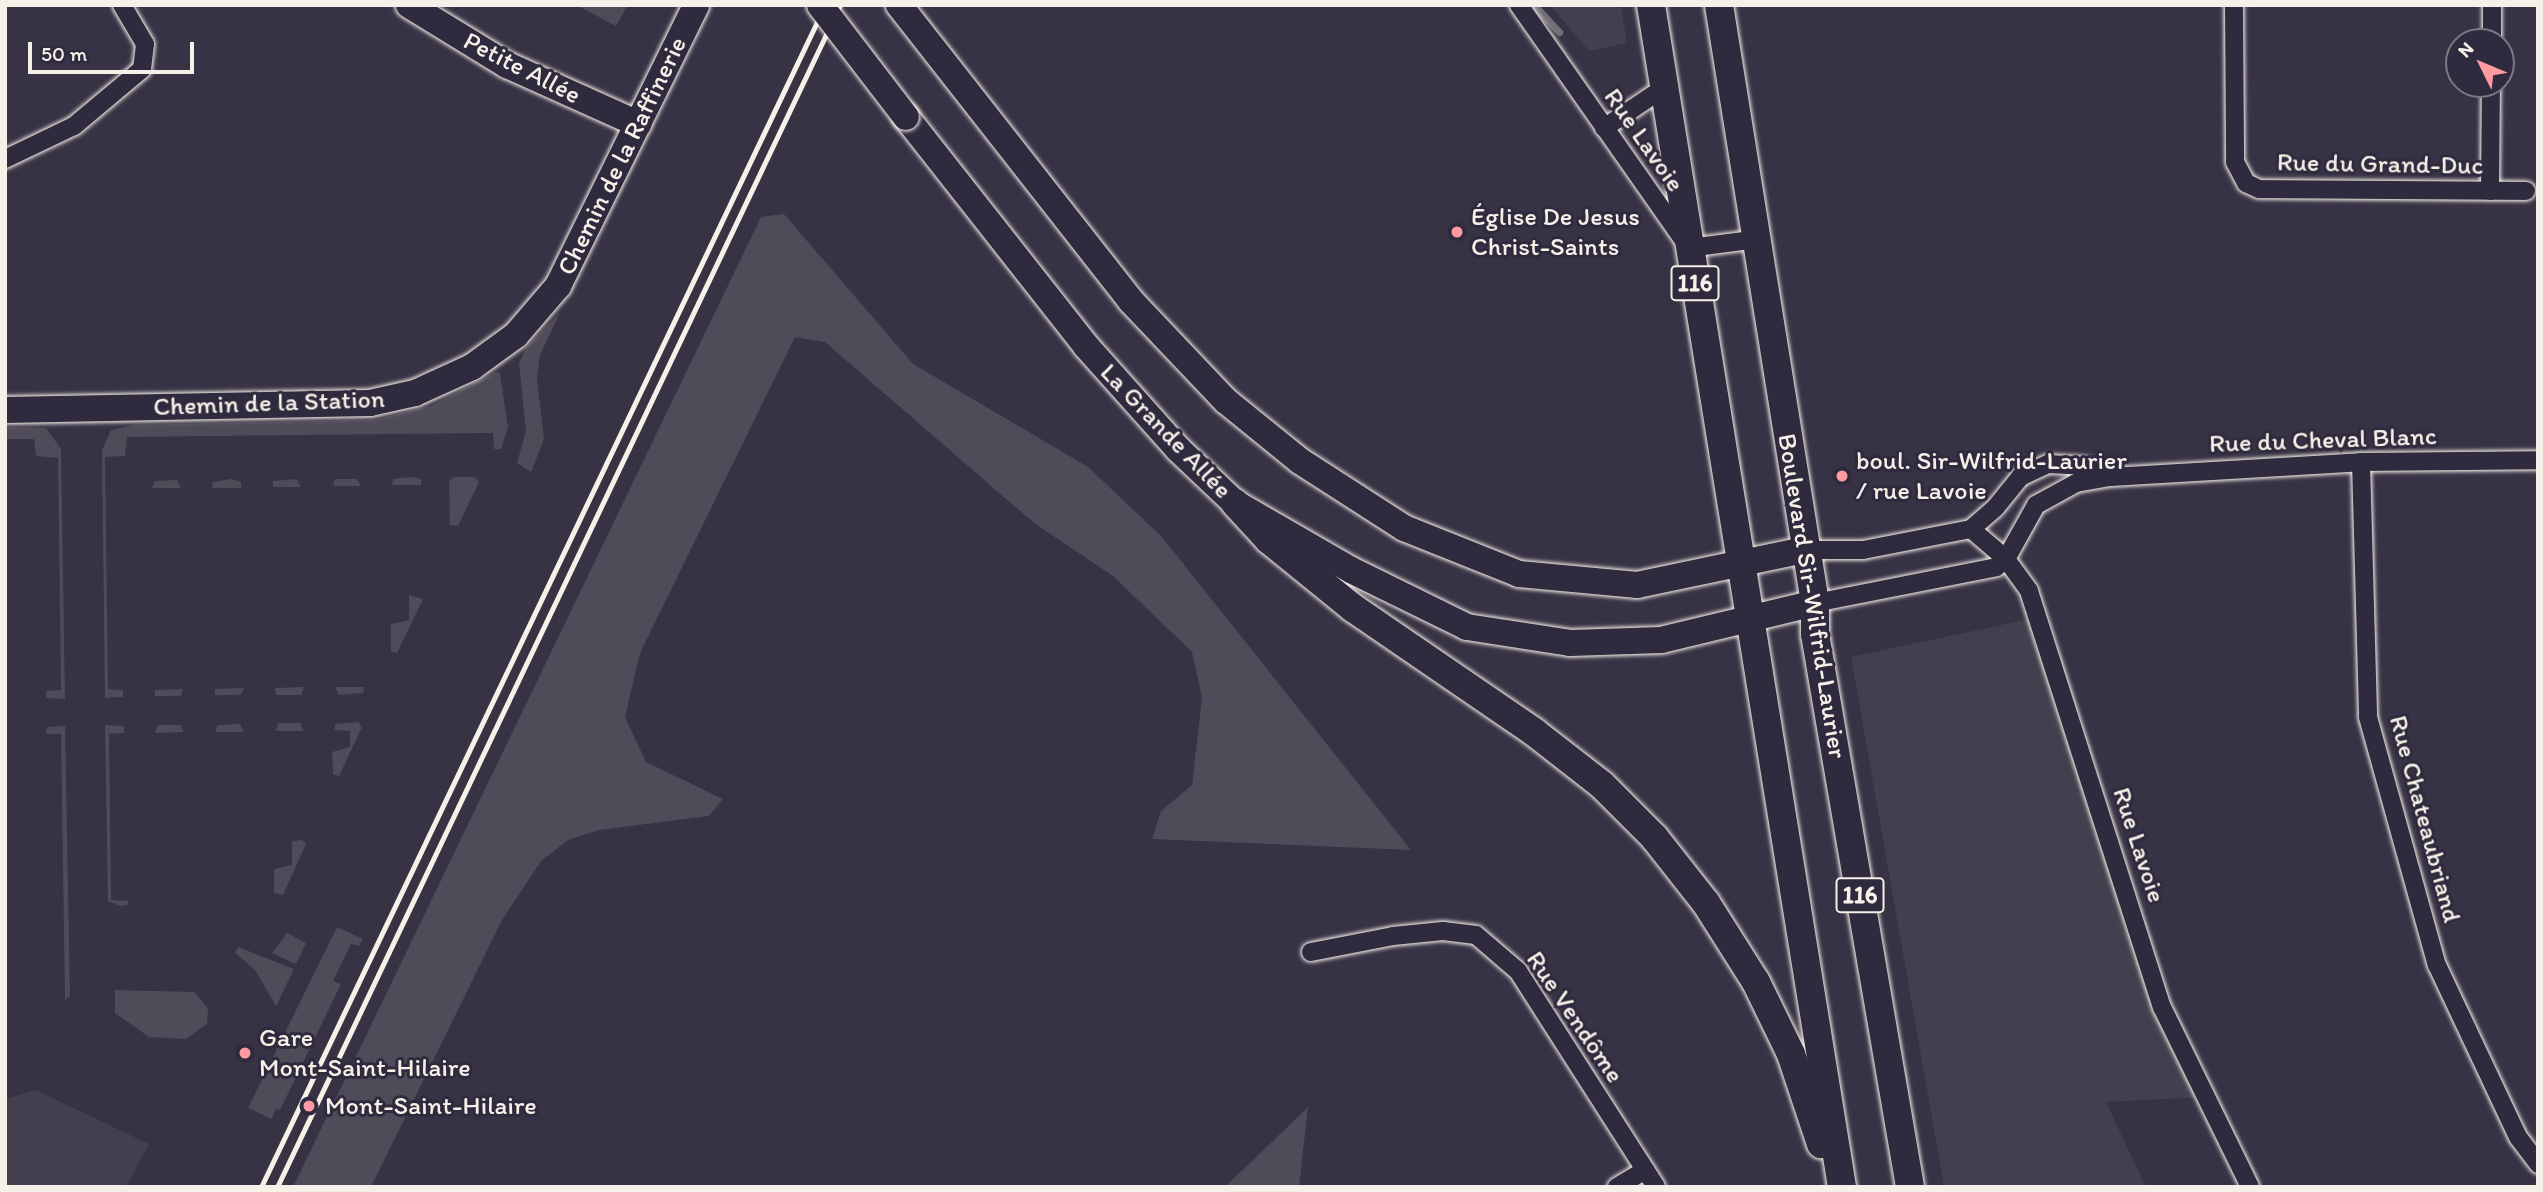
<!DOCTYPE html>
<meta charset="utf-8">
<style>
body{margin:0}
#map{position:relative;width:2543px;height:1192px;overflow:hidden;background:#373244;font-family:Itim,sans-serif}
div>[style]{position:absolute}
.built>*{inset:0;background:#433f4e}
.green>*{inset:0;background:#504b59}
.stream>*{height:7px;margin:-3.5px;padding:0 3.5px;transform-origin:3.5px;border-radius:3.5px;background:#726e77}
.roads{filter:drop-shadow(0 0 2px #f4f1e8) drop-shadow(0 0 2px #f4f1e8)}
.street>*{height:18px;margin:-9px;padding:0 9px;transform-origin:9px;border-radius:9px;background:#2f2a3d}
.secondary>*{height:26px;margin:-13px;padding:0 13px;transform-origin:13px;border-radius:13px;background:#2f2a3d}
.primary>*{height:28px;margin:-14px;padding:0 14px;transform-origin:14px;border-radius:14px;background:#2f2a3d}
.rail>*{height:5px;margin:-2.5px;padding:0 2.5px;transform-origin:2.5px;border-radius:2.5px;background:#f4f1e8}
.bridges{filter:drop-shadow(0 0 2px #f4f1e8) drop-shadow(0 0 2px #f4f1e8)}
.secondary-bridge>*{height:26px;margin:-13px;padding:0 13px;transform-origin:13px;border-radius:13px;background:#2f2a3d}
.dots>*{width:19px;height:19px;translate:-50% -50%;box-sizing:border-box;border:4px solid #2f2a3d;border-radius:50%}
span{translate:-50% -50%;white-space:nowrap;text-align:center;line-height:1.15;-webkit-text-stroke:6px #2f2a3d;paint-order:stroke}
.shield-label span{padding:2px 5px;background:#2f2a3d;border:2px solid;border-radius:5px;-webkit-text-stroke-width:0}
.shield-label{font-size:24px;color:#f4f1e8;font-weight:700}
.street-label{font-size:26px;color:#f4f1e8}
.poi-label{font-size:26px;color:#f4f1e8}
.left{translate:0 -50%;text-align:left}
.frame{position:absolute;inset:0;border:7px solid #f4f1e8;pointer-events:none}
.north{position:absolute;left:2445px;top:28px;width:70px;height:70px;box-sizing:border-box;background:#2f2a3d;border:2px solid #7e7a81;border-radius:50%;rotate:313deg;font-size:19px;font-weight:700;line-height:28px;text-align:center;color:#f4f1e8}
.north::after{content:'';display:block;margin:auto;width:24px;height:32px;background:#ff9aa2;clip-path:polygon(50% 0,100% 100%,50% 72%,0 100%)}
.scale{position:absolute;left:28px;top:42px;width:166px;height:32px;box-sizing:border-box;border:4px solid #f4f1e8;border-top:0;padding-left:9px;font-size:21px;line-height:24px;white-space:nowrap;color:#f4f1e8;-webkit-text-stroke:5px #2f2a3d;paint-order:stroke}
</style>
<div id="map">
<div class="built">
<i style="clip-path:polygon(1550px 5px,1621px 5px,1627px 43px,1589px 51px)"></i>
<i style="clip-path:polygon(2039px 617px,2162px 1007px,2207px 1097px,2106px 1102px,2146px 1187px,1944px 1187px,1851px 657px)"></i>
<i style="clip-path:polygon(36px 1090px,149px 1144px,126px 1187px,5px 1187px,5px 1099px)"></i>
</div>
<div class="green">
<i style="clip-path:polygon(576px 5px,628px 5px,616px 26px)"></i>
<i style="clip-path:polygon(784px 214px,913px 364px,1088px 467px,1162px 537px,1411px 850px,1152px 839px,1161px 811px,1192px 785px,1202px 698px,1192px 652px,1113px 576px,1034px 523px,825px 342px,795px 337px,640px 653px,625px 717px,646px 762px,723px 799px,709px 816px,599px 830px,568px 840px,541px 861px,502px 920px,371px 1187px,293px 1187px,761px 217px)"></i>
<i style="clip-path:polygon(560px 313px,540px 355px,537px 379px,544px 439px,531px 472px,517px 463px,526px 431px,519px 363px,526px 348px)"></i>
<i style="clip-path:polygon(496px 372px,500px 373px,508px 427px,501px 449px,494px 449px,493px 433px,127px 437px,125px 456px,105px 457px,108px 689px,123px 690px,123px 697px,105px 698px,102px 450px,111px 430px,133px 425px,375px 420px,431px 406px)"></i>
<i style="clip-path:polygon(5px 427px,46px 428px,61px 449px,65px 699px,46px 698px,46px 691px,61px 690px,58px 458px,36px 456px,34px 439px,5px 439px)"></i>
<i style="clip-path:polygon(411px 477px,421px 479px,421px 485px,392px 485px,393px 479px)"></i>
<i style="clip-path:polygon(453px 477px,475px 477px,479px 482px,458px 526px,450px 525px,449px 481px)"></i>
<i style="clip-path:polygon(231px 479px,241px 482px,241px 488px,212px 488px,213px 482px)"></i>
<i style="clip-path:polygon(297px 479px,301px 487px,273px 487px,273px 481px)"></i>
<i style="clip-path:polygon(335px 479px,357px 479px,361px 486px,333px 486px)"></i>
<i style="clip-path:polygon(155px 481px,177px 480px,181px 488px,152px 488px)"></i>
<i style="clip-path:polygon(409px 595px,423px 599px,397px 653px,391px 652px,391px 624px,409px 620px)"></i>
<i style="clip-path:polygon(304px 687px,301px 695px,276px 695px,275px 688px)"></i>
<i style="clip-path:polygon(335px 687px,364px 687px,363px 693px,339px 695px)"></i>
<i style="clip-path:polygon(244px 688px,241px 695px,215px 695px,215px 689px)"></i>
<i style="clip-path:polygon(183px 689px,181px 696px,155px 696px,155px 690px)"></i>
<i style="clip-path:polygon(358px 722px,362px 727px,339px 776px,333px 774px,332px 752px,350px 747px,350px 731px,335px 730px,335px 724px)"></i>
<i style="clip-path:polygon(300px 723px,304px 731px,276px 731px,278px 723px)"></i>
<i style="clip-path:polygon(240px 724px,244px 732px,215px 732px,218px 725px)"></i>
<i style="clip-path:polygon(105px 725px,124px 726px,124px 733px,109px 734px,111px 900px,128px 901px,128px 905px,120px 906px,108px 901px)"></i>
<i style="clip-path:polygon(180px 725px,184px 732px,155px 733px,158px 725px)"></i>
<i style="clip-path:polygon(65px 726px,70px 996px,65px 1000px,61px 734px,46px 734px,47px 727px)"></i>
<i style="clip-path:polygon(302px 840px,306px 844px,283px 895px,274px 893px,274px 869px,292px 865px,292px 841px)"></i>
<i style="clip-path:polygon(337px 927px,363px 939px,359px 946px,351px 944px,333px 981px,341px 984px,280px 1110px,276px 1109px,271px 1119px,248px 1108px)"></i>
<i style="clip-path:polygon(287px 933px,306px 943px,296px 964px,272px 953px)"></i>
<i style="clip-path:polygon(238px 947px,294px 969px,276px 1006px,255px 970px,235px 953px)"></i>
<i style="clip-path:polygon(115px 990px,194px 992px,208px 1008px,207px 1024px,186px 1039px,149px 1037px,115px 1013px)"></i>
<i style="clip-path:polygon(1308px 1107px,1299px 1187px,1225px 1187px)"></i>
</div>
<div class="stream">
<i style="left:1534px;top:5px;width:37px;rotate:47deg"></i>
</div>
<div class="roads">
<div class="street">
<i style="left:1519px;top:5px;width:297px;rotate:55deg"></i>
<i style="left:1689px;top:248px;width:70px;rotate:-7.4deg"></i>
<i style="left:2234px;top:5px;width:157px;rotate:89.6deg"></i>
<i style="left:2235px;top:162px;width:24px;rotate:62deg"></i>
<i style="left:2246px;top:183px;width:14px;rotate:25deg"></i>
<i style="left:2259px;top:189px;width:267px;rotate:0.4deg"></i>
<i style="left:2492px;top:42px;width:37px;rotate:-90deg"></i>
<i style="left:1604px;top:128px;width:73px;rotate:-33.9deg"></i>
<i style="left:5px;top:159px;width:76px;rotate:-25.6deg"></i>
<i style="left:74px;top:126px;width:89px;rotate:-40deg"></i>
<i style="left:142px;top:69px;width:25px;rotate:-83deg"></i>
<i style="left:145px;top:44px;width:45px;rotate:-120.5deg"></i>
<i style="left:2490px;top:191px;width:107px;rotate:-89.5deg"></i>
<i style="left:2361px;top:462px;width:255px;rotate:88.4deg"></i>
<i style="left:2368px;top:717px;width:257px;rotate:74.5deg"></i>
<i style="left:2437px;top:965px;width:190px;rotate:64.8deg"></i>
<i style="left:2518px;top:1137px;width:34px;rotate:53deg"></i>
<i style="left:1971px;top:529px;width:46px;rotate:40.6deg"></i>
<i style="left:2006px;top:559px;width:39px;rotate:54deg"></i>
<i style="left:2029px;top:591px;width:437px;rotate:72.3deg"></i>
<i style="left:2162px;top:1007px;width:200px;rotate:63.9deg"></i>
<i style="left:1805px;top:550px;width:58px"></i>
<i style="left:1863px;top:550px;width:110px;rotate:-11deg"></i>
<i style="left:1971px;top:529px;width:33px;rotate:-41deg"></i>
<i style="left:1996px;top:507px;width:38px;rotate:-51deg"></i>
<i style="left:2020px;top:477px;width:31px;rotate:-25deg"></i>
<i style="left:2048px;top:464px;width:36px;rotate:3deg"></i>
<i style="left:2084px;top:466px;width:29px;rotate:22deg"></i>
<i style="left:1815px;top:603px;width:185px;rotate:-11.2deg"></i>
<i style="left:1996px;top:567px;width:13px;rotate:-39deg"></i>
<i style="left:2006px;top:559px;width:62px;rotate:-60.9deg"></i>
<i style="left:2036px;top:505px;width:46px;rotate:-28.8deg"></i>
<i style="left:2076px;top:483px;width:36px;rotate:-10deg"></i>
<i style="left:2111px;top:477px;width:250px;rotate:-3.4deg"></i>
<i style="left:2361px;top:462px;width:177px;rotate:-0.6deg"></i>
<i style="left:1311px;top:952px;width:84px;rotate:-11deg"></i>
<i style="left:1393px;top:936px;width:50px;rotate:-5.7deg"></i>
<i style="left:1443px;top:931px;width:33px;rotate:7deg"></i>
<i style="left:1476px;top:935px;width:55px;rotate:40.6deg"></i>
<i style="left:1518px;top:971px;width:256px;rotate:57.4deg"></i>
<i style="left:1617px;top:1187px;width:33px;rotate:-31deg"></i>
</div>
<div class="secondary">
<i style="left:409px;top:5px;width:115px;rotate:31.5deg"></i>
<i style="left:507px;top:65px;width:144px;rotate:24.2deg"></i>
<i style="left:899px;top:5px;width:376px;rotate:51.9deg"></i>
<i style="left:1131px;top:301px;width:138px;rotate:46.5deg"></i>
<i style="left:1226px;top:401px;width:95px;rotate:39deg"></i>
<i style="left:1300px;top:461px;width:124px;rotate:32.8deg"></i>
<i style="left:1404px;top:528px;width:124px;rotate:21.8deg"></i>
<i style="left:1519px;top:574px;width:119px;rotate:5.3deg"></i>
<i style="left:1637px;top:585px;width:172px;rotate:-11.8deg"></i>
<i style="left:906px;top:117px;width:291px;rotate:51.8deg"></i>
<i style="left:1086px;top:346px;width:138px;rotate:48.2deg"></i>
<i style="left:1178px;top:449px;width:79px;rotate:43.5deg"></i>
<i style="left:1235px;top:503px;width:134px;rotate:30deg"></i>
<i style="left:1351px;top:570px;width:129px;rotate:26.2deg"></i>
<i style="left:1467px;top:627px;width:104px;rotate:8.8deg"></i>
<i style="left:1570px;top:643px;width:91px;rotate:-1.9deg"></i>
<i style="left:1661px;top:640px;width:158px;rotate:-13.5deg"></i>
<i style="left:5px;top:410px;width:365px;rotate:-1.1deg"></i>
<i style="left:370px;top:403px;width:46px;rotate:-12.5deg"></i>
<i style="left:415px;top:393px;width:63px;rotate:-24.5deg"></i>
<i style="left:472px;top:367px;width:54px;rotate:-36deg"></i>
<i style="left:516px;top:335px;width:65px;rotate:-49.4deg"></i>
<i style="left:558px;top:286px;width:313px;rotate:-63.8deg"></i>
</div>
<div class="primary">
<i style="left:1651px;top:5px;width:1197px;rotate:80.82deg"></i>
<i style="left:1719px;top:5px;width:606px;rotate:80.88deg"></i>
<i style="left:1815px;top:603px;width:31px;rotate:90deg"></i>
<i style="left:1815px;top:634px;width:561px;rotate:80.25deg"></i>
<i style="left:1235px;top:503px;width:50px;rotate:47.4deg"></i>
<i style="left:1269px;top:540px;width:108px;rotate:39deg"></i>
<i style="left:1353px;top:608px;width:219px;rotate:34.4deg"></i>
<i style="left:1534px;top:732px;width:86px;rotate:37.9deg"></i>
<i style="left:1602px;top:785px;width:74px;rotate:45deg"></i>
<i style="left:1654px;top:837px;width:84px;rotate:51.8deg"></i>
<i style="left:1706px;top:903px;width:93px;rotate:57.7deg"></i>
<i style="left:1756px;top:982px;width:80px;rotate:64.1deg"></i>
<i style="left:1791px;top:1054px;width:95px;rotate:71.6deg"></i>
</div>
</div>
<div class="rail">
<i style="left:261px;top:1187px;width:1310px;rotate:-64.49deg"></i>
<i style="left:277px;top:1187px;width:1309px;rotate:-64.53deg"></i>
</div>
<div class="bridges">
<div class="secondary-bridge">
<i style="left:820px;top:5px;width:141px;rotate:52.5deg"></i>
</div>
</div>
<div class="dots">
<i style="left:1457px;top:232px;background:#ff9aa2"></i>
<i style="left:1842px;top:476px;background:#ff9aa2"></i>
<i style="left:245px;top:1053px;background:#ff9aa2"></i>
<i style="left:309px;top:1106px;background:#ff9aa2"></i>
</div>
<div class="shield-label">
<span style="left:1695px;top:283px">116</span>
<span style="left:1860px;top:895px">116</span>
</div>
<div class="street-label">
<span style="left:522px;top:68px;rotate:27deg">Petite Allée</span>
<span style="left:1644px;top:140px;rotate:55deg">Rue Lavoie</span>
<span style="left:622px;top:156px;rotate:-64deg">Chemin de la Raffinerie</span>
<span style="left:2380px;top:164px;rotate:1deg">Rue du Grand-Duc</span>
<span style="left:269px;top:403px;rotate:-2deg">Chemin de la Station</span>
<span style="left:1166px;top:431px;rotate:46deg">La Grande Allée</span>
<span style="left:2323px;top:440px;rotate:-2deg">Rue du Cheval Blanc</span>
<span style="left:1812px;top:596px;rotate:81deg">Boulevard Sir-Wilfrid-Laurier</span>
<span style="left:2425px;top:819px;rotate:75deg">Rue Chateaubriand</span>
<span style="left:2139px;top:845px;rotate:72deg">Rue Lavoie</span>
<span style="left:1575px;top:1017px;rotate:56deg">Rue Vendôme</span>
</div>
<div class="poi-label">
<span class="left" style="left:1471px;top:232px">Église De Jesus<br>Christ-Saints</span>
<span class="left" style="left:1856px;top:476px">boul. Sir-Wilfrid-Laurier<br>/ rue Lavoie</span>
<span class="left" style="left:259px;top:1053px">Gare<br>Mont-Saint-Hilaire</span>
<span class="left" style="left:325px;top:1106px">Mont-Saint-Hilaire</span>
</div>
<div class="frame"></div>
<div class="north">N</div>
<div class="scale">50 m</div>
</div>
